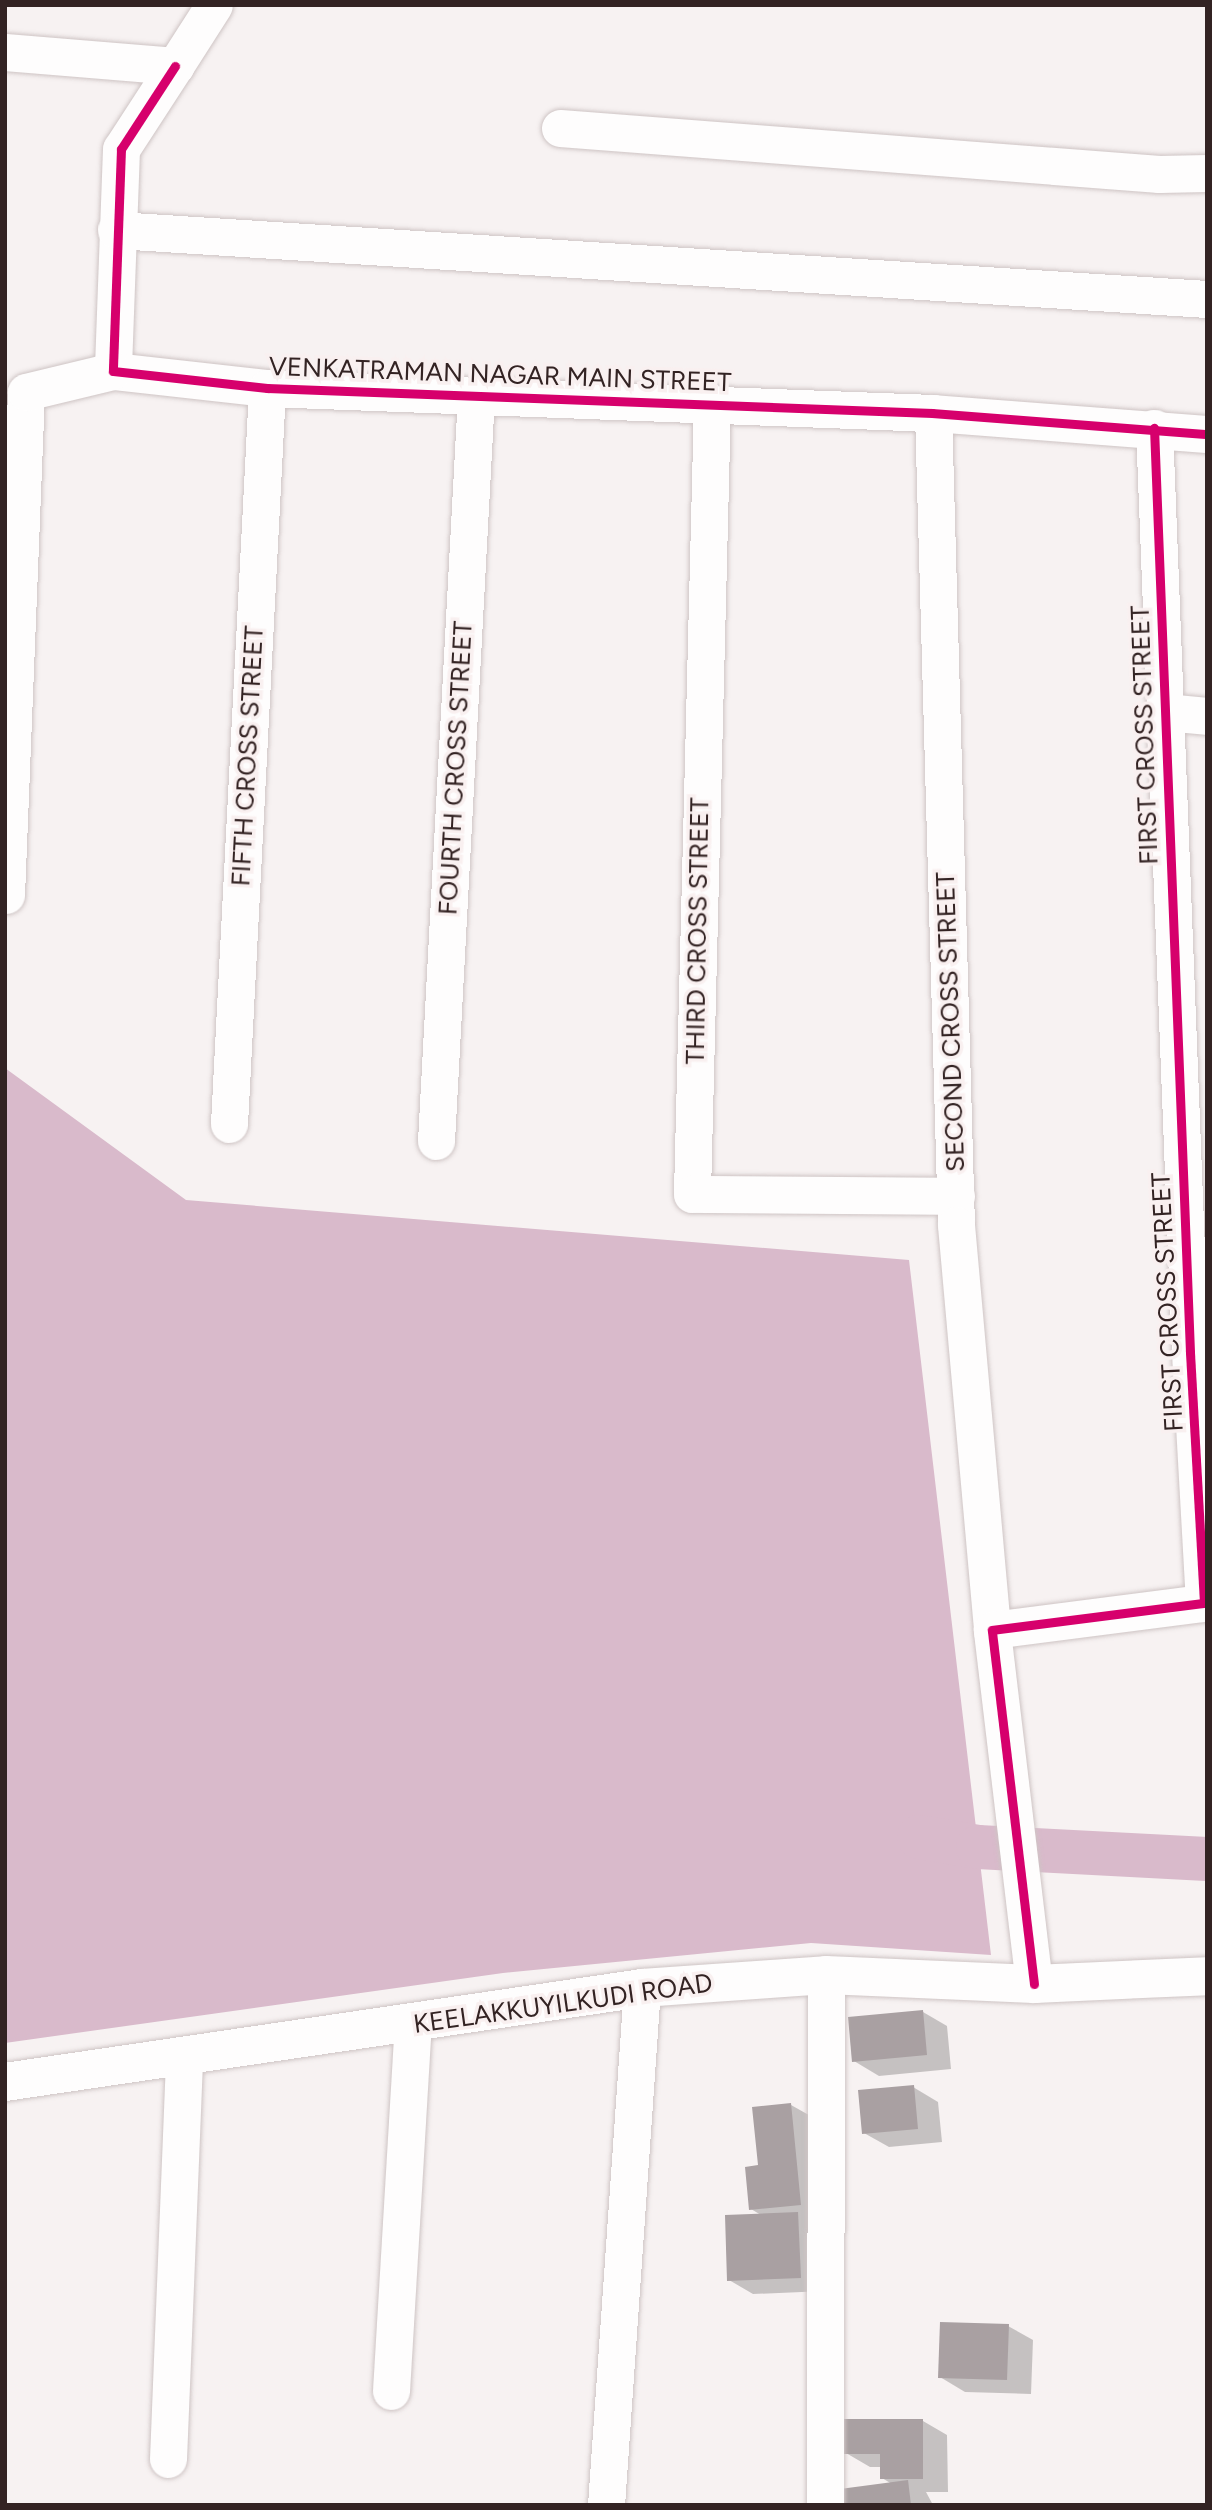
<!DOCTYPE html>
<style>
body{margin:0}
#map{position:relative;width:1212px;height:2510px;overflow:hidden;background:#f7f2f2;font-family:Figtree,sans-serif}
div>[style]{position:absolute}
.water>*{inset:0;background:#d9bacb}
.shadow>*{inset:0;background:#0003}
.canal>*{height:44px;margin:-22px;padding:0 22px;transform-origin:22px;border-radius:22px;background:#d9bacb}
.building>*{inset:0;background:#a9a0a2}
.roads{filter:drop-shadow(0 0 2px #cec4c4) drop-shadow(0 0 2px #cec4c4)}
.street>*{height:37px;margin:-18.5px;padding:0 18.5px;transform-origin:18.5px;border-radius:18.5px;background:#fefdfd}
.secondary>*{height:38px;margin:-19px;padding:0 19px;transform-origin:19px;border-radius:19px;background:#fefdfd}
.cycleway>*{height:9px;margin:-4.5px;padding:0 4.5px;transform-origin:4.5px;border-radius:4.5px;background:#d6006c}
span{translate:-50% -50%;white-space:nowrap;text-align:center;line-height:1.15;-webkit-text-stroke:7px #f9f0f0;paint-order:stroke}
.street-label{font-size:26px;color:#332323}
.frame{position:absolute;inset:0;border:7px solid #332323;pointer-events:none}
</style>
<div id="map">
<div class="water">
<i style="clip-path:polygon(5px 1068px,186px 1200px,909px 1260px,991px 1955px,811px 1943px,503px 1973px,5px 2043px)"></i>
</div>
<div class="shadow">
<i style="clip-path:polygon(923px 2012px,947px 2026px,951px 2069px,879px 2076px,854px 2061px)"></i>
<i style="clip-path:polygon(913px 2087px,938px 2102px,942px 2142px,889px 2147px,864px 2133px)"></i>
<i style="clip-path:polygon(791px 2105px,816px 2119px,825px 2291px,753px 2294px,729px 2280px,761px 2215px,751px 2209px,759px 2166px)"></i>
<i style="clip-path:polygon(1008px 2326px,1033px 2340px,1031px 2394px,965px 2392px,940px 2377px)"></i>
<i style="clip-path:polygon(923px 2421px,947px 2435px,948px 2492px,926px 2492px,933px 2505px,844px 2505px,892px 2484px,882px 2478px,882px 2467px,870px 2467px,846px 2453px)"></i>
</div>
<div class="canal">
<i style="left:919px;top:1837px;width:60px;rotate:9.6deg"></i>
<i style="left:978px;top:1847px;width:229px;rotate:3deg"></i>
</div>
<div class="building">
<i style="clip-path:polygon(923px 2010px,927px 2055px,852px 2062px,848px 2017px)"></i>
<i style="clip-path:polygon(914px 2085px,918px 2129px,862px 2134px,858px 2090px)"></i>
<i style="clip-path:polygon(791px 2103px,801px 2205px,749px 2210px,745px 2167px,758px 2165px,752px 2107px)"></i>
<i style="clip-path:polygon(798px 2212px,801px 2278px,727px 2281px,725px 2215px)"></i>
<i style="clip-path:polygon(940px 2322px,1009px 2324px,1007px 2380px,938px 2378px)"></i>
<i style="clip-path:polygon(844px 2419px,923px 2419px,923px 2479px,880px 2479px,880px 2454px,844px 2454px)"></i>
<i style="clip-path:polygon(908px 2480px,911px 2505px,842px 2505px,840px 2489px)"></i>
</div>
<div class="roads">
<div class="street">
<i style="left:5px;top:52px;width:171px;rotate:4.7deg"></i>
<i style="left:175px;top:66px;width:72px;rotate:-57.4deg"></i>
<i style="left:175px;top:66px;width:99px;rotate:123deg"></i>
<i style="left:121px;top:149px;width:222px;rotate:92.1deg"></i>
<i style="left:113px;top:371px;width:155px;rotate:6.3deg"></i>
<i style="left:267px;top:388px;width:666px;rotate:2.15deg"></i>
<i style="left:933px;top:413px;width:275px;rotate:4.4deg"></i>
<i style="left:560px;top:128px;width:601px;rotate:4.39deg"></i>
<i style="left:1159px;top:174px;width:48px;rotate:-1.2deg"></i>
<i style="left:116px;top:230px;width:1093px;rotate:3.62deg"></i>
<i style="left:712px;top:403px;width:791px;rotate:91.45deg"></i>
<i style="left:692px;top:1194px;width:264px;rotate:0.4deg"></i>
<i style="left:933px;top:413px;width:812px;rotate:88.38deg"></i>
<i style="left:956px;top:1225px;width:407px;rotate:84.9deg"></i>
<i style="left:1165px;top:712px;width:42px;rotate:5.4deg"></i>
<i style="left:6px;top:895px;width:503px;rotate:-87.72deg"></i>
<i style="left:26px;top:392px;width:89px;rotate:-13.6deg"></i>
<i style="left:229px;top:1124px;width:737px;rotate:-87.04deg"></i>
<i style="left:436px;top:1141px;width:747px;rotate:-86.93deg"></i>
<i style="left:1034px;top:1984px;width:356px;rotate:-96.8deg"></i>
<i style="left:992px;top:1630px;width:214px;rotate:-7.3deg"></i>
<i style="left:1204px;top:1603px;width:251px;rotate:-93.2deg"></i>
<i style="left:1190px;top:1352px;width:925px;rotate:-92.23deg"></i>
<i style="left:391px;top:2391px;width:368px;rotate:-86.6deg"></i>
<i style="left:168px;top:2459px;width:400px;rotate:-87.7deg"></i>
<i style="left:606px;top:2505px;width:518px;rotate:-86.02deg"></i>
<i style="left:825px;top:2505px;width:530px;rotate:-89.89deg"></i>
</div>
<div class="secondary">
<i style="left:5px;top:2082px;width:644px;rotate:-8.39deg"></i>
<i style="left:642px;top:1988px;width:184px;rotate:-4deg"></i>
<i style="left:826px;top:1975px;width:208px;rotate:2.5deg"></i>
<i style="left:1034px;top:1984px;width:173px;rotate:-2.6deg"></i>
</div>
</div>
<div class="cycleway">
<i style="left:175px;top:66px;width:99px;rotate:123deg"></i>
<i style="left:121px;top:149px;width:222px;rotate:92.1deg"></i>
<i style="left:113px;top:371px;width:155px;rotate:6.3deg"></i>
<i style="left:267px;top:388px;width:666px;rotate:2.15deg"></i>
<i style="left:933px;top:413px;width:275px;rotate:4.4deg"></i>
<i style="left:1034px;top:1984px;width:356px;rotate:-96.8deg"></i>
<i style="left:992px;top:1630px;width:214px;rotate:-7.3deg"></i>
<i style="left:1204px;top:1603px;width:251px;rotate:-93.2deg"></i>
<i style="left:1190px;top:1352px;width:925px;rotate:-92.23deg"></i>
</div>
<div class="street-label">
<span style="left:500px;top:375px;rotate:2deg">VENKATRAMAN NAGAR MAIN STREET</span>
<span style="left:1145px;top:735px;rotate:-92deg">FIRST CROSS STREET</span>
<span style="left:248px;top:756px;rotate:-87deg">FIFTH CROSS STREET</span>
<span style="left:456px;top:768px;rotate:-87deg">FOURTH CROSS STREET</span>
<span style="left:698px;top:931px;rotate:-89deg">THIRD CROSS STREET</span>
<span style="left:951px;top:1022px;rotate:-92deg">SECOND CROSS STREET</span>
<span style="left:1168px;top:1302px;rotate:-93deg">FIRST CROSS STREET</span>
<span style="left:563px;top:2004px;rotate:-8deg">KEELAKKUYILKUDI ROAD</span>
</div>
<div class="frame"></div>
</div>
